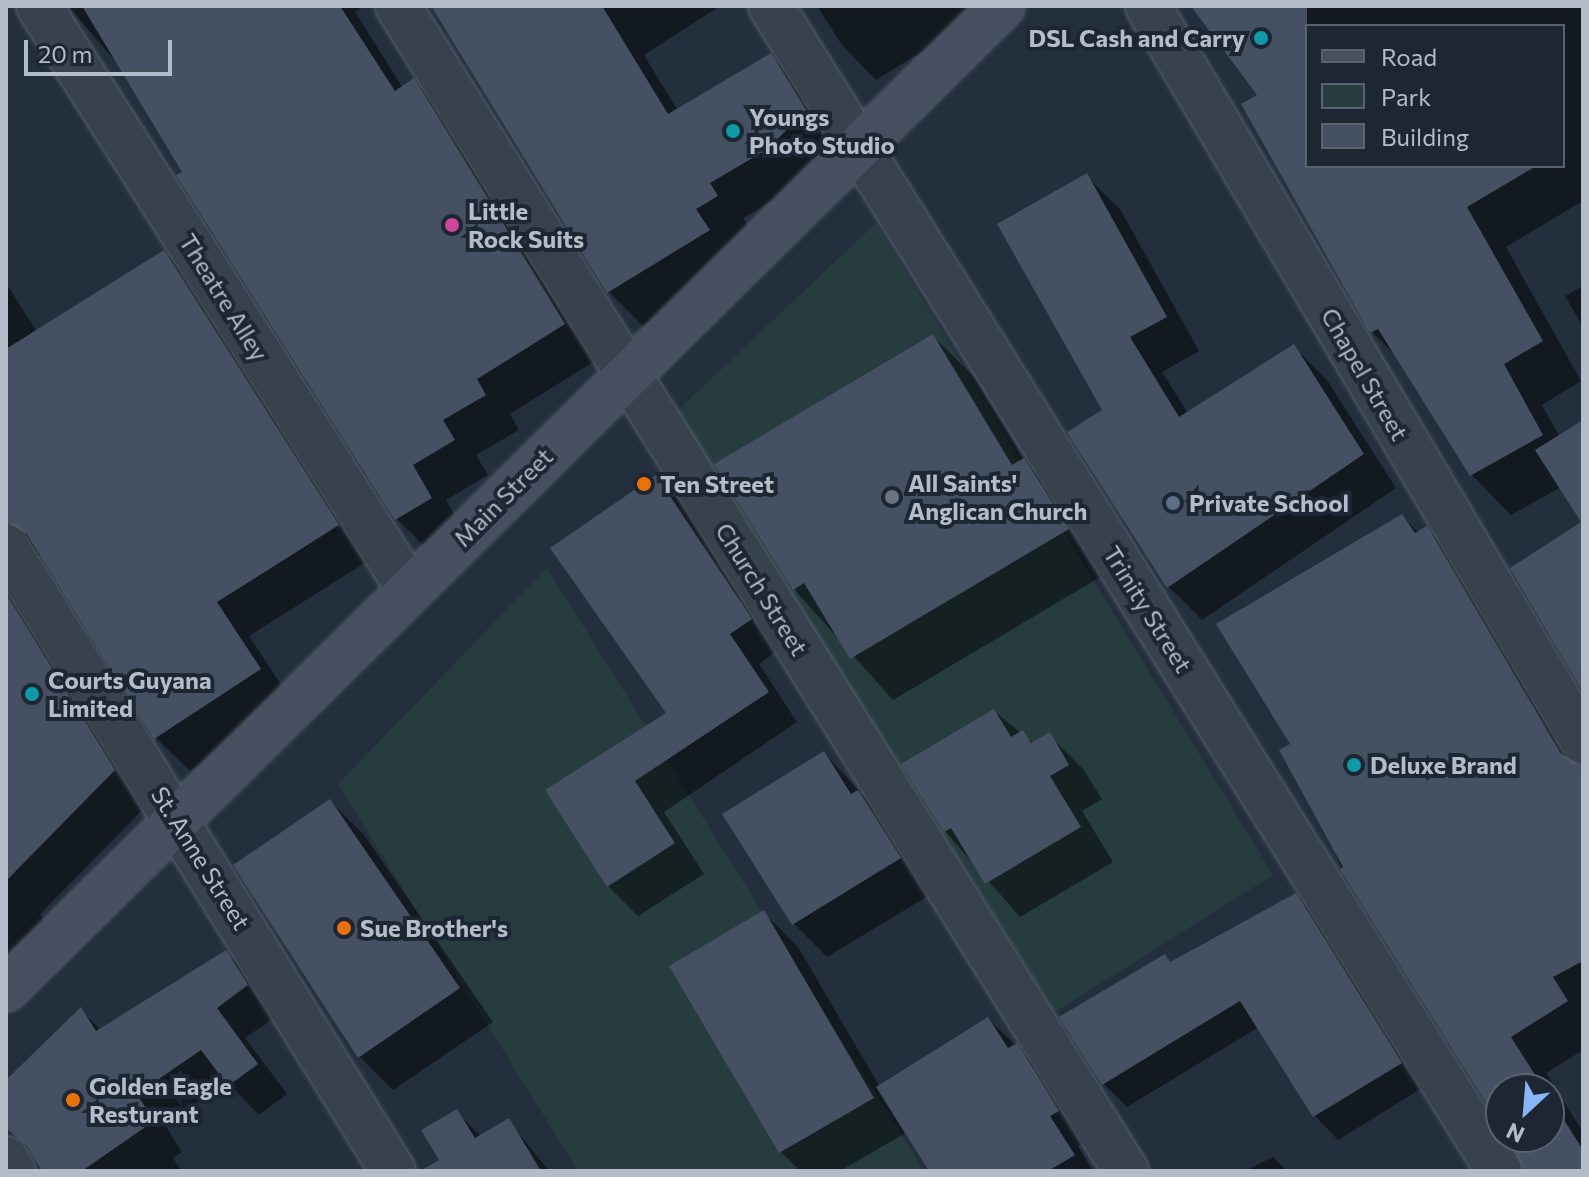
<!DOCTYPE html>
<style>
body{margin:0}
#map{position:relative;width:1589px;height:1177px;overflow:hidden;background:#242f3e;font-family:Commissioner,sans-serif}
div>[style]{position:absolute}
.green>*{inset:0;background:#263c3f}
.shadow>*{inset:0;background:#0007}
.building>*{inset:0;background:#455162}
.roads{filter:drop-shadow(0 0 2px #565f6c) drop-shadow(0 0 2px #565f6c)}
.street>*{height:44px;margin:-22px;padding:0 22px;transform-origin:22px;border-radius:22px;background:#38414e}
.secondary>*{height:44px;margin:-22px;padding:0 22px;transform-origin:22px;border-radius:22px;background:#465061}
.dots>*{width:22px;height:22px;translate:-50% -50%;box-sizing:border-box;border:4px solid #1d2633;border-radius:50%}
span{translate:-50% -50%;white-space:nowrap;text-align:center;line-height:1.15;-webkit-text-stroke:8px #1d2633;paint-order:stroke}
.poi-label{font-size:24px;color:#b4bcc9;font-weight:700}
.right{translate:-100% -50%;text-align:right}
.left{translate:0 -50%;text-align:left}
.street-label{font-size:24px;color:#b4bcc9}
.frame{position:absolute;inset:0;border:8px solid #b4bcc9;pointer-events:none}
.legend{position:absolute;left:1305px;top:24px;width:260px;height:144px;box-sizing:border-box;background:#1d2633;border:2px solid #59626f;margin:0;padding:10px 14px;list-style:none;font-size:24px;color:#b4bcc9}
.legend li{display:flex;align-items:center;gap:16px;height:40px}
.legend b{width:40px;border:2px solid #59626f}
.north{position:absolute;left:1485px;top:1073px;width:80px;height:80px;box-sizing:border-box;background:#1d2633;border:2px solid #59626f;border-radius:50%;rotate:206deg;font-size:22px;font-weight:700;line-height:32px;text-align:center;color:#b4bcc9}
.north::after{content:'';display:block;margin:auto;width:28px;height:36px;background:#8ab4f8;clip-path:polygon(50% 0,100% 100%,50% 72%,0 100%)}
.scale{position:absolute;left:24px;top:40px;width:148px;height:36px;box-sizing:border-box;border:4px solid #b4bcc9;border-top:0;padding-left:10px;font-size:24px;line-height:28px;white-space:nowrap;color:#b4bcc9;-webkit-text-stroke:6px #1d2633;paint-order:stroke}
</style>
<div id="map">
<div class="green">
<i style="clip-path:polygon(evenodd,876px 223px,1273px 875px,1055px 1012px,676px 412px,876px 223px,933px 334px,1055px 537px,850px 659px,728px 457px,933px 334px)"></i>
<i style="clip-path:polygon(547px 568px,924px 1171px,578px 1171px,338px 784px)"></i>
</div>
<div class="shadow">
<i style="clip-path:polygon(68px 6px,364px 6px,355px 12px,403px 88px,414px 81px,448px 115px,598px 359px,510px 414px,519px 430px,476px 455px,488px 475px,446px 500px,465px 533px,431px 553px,396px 518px,123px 70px)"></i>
<i style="clip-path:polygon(435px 6px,720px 6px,644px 55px,678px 111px,771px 56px,805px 90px,839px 145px,803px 183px,743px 218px,751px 231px,729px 244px,742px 265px,643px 326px,608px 291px)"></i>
<i style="clip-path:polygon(817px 6px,975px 6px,981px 15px,876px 80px,842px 45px)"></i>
<i style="clip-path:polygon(evenodd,1194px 6px,1583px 6px,1583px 201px,1506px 247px,1581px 381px,1542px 405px,1560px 437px,1583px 422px,1583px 522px,1561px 487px,1511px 515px,1472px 475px,1396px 356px,1372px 332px,1260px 96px,1194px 6px,1307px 26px,1563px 26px,1563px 166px,1307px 166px,1307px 26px)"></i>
<i style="clip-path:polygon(1086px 176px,1120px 209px,1199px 351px,1162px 372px,1188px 413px,1293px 346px,1327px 380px,1396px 488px,1202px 620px,1168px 586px,1104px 411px)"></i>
<i style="clip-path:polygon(164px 252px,198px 286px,371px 559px,249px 636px,293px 703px,190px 771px,156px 738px,41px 555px,26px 559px,147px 805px,40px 914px,46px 924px,6px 956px,6px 283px,37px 332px)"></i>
<i style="clip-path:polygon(1583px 286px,1583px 327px,1565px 296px)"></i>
<i style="clip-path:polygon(933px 336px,975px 378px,1026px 463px,1066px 503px,1109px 572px,893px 700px,794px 589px,717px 465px)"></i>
<i style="clip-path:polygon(656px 478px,686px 507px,780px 649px,759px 664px,797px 722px,664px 812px,704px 874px,638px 916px,608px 886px,548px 790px,669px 714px)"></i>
<i style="clip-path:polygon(1402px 516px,1419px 533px,1426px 528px,1462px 564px,1583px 765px,1583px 1050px,1546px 1073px,1583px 1132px,1583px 1171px,1525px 1171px,1506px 1137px,1549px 1137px,1549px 1089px,1501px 1089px,1501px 1128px,1342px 869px,1293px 745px)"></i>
<i style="clip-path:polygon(994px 711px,1034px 744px,1049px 735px,1083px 769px,1102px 799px,1082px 811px,1113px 862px,1020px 917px,945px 831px)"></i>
<i style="clip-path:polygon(824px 753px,892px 826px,933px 893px,827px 957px,794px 924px)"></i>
<i style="clip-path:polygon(330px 801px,364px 835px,493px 1022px,393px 1090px,359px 1056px)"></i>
<i style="clip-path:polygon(1295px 895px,1319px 919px,1424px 1087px,1338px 1140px,1315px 1116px,1259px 1027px,1127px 1107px,1103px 1083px,1165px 957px,1171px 963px)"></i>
<i style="clip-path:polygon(764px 913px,798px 947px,880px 1087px,988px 1019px,1046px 1075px,1087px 1141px,1078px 1146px,1093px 1171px,931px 1171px,907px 1132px,840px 1171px,800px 1171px,781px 1152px)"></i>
<i style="clip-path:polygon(226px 952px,256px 982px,277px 1016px,245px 1038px,287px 1094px,259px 1115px,227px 1082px,165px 1125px,182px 1152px,173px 1158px,182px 1171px,47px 1171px,6px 1122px,6px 1082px,81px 1010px,101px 1030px)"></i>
<i style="clip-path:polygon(456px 1111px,481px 1137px,509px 1121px,549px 1171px,448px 1171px)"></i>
<i style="clip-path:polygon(1273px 1157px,1287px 1171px,1245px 1171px)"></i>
</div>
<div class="building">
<i style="clip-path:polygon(82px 6px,340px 6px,395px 91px,414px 78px,565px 324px,477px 379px,486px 395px,443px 420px,455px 440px,413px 465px,432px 498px,395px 520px,176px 175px,182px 172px)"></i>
<i style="clip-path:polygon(431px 6px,602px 6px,668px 114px,771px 53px,806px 110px,768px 149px,710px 183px,718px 196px,696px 209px,710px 230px,607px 293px)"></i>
<i style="clip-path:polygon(1191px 6px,1307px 6px,1307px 166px,1536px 166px,1467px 207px,1543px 341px,1504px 364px,1543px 435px,1470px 476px,1378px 329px,1370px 333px,1241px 104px,1257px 95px)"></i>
<i style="clip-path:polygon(1087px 173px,1167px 317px,1130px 337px,1179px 417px,1294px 344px,1364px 454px,1167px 588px,1067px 432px,1102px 410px,997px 224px)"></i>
<i style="clip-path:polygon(164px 250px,339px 525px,217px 602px,261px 669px,154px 739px,27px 534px,6px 522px,6px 349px)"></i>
<i style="clip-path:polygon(933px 334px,1012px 465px,1024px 458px,1069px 529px,850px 659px,804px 583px,793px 590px,714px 464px)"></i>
<i style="clip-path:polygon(1583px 420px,1583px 692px,1510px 568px,1581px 522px,1535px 450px)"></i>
<i style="clip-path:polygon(656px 475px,752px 619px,730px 634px,769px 692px,635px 781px,675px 843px,607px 887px,545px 790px,666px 713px,550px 548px)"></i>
<i style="clip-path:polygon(1402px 514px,1415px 533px,1427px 526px,1561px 754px,1583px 766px,1583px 961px,1553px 977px,1568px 1001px,1511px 1037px,1544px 1089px,1501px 1089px,1501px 1127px,1340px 869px,1343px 867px,1279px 750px,1290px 744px,1216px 624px)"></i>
<i style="clip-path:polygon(6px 594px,115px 770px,6px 881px)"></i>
<i style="clip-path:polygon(994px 709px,1011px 737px,1023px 730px,1031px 743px,1050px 732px,1069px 765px,1050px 776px,1081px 827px,985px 884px,951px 828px,944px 832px,901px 764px)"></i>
<i style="clip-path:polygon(824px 751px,851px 794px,858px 790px,901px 858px,792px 925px,722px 814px)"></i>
<i style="clip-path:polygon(330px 799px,460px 988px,358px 1058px,233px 865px)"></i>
<i style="clip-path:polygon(1296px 893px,1402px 1063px,1313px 1117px,1240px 1001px,1102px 1085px,1059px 1017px,1165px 954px,1170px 962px)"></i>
<i style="clip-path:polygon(764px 910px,874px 1098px,779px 1153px,669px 966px)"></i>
<i style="clip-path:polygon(226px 950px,248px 985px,217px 1008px,258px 1064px,228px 1086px,201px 1050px,137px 1094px,154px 1121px,82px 1171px,42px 1171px,27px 1146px,6px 1128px,6px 1080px,81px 1007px,96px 1031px)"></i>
<i style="clip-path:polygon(988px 1017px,1008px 1048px,1017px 1043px,1059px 1111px,1050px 1116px,1075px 1155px,1048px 1171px,929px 1171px,876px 1087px)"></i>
<i style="clip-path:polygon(1549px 1096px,1583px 1150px,1583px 1171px,1524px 1171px,1507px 1137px,1549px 1137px)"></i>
<i style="clip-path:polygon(457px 1109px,475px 1138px,509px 1118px,541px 1171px,420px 1171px,439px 1160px,421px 1130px)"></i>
</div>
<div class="roads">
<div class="street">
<i style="left:39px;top:6px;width:690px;rotate:57.6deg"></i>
<i style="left:398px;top:6px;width:1374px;rotate:58deg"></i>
<i style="left:771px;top:6px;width:1374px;rotate:58deg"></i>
<i style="left:1148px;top:6px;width:854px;rotate:59.38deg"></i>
<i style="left:6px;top:547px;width:734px;rotate:58.19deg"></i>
<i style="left:6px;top:1159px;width:14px;rotate:60deg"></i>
</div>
<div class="secondary">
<i style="left:6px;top:989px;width:1399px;rotate:-44.62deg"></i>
</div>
</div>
<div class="dots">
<i style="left:1261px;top:38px;background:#0f9aa8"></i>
<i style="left:733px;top:131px;background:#0f9aa8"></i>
<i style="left:452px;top:225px;background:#d1479c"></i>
<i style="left:644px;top:484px;background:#e8710a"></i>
<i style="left:892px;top:497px;background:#6b7280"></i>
<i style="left:1173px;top:503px;background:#5c6f8a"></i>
<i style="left:32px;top:694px;background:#0f9aa8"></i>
<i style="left:1354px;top:765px;background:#0f9aa8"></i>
<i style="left:344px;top:928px;background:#e8710a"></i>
<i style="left:73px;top:1100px;background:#e8710a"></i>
</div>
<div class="poi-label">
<span class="right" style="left:1245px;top:38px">DSL Cash and Carry</span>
<span class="left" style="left:749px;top:131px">Youngs<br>Photo Studio</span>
<span class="left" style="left:468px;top:225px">Little<br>Rock Suits</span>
<span class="left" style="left:908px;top:497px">All Saints'<br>Anglican Church</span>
<span class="left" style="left:660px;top:484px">Ten Street</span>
<span class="left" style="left:1189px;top:503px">Private School</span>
<span class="left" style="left:48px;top:694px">Courts Guyana<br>Limited</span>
<span class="left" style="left:1370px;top:765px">Deluxe Brand</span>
<span class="left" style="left:360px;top:928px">Sue Brother's</span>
<span class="left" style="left:89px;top:1100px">Golden Eagle<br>Resturant</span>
</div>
<div class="street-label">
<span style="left:224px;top:297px;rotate:58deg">Theatre Alley</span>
<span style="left:1365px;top:374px;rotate:60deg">Chapel Street</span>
<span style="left:503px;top:497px;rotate:-45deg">Main Street</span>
<span style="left:762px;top:589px;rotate:58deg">Church Street</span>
<span style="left:1148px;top:609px;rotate:58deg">Trinity Street</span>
<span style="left:201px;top:858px;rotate:58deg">St. Anne Street</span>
</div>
<div class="frame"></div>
<ul class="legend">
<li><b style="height:10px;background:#465061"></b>Road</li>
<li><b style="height:22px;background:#263c3f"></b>Park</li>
<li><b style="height:22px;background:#455162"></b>Building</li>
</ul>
<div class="north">N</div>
<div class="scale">20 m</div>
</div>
